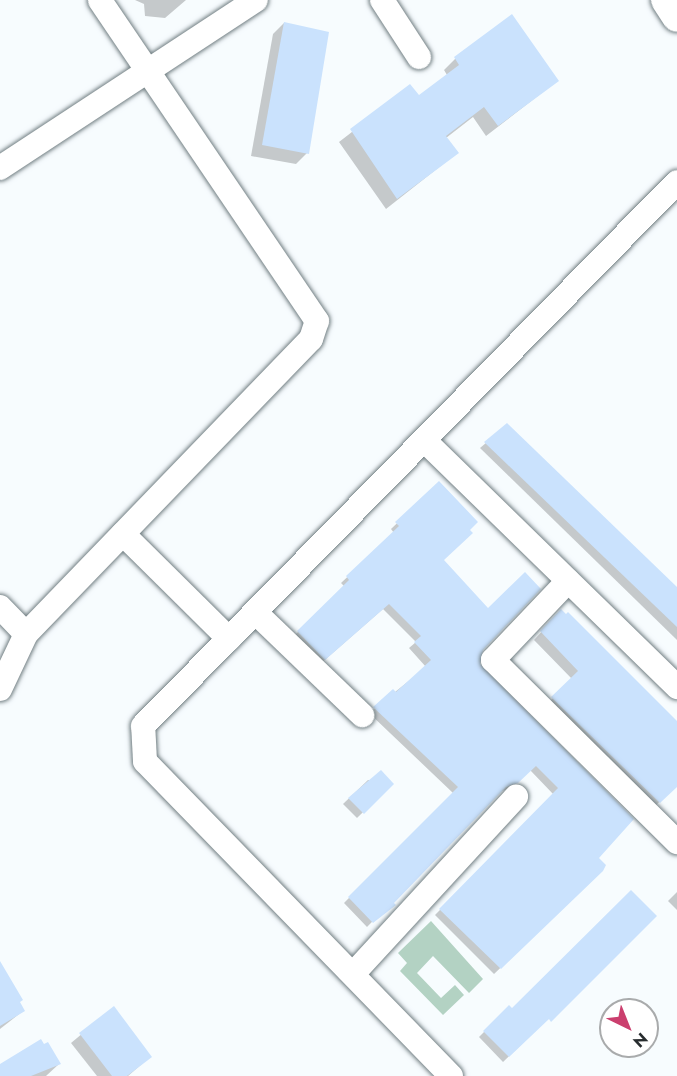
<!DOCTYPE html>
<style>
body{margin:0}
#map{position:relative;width:677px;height:1076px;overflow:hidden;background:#f7fcfe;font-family:Jost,sans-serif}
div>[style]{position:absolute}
.green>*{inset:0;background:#b3d2c3}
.shadow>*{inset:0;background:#0003}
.building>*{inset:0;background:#cae2fd}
.roads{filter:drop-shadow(0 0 2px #727f83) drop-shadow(0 0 2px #727f83)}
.minor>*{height:24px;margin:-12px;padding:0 12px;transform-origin:12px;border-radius:12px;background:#fff}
.tertiary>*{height:30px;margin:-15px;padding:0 15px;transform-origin:15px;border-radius:15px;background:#fff}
span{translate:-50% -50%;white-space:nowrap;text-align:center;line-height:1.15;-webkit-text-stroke:4.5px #fff;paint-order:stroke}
.north{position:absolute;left:599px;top:998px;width:60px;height:60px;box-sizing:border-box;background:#fff;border:2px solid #a9abac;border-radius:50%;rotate:137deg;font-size:16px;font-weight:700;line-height:24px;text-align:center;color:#282d2f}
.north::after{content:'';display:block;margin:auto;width:21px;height:27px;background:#cb3f6e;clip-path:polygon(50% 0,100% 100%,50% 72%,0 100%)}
</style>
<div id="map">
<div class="green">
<i style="clip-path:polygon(431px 921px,483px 979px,469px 993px,433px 956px,417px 973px,441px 998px,455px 985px,464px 995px,443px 1015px,400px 971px,407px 963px,398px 953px)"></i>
</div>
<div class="shadow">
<i style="clip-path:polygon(135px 0,186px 0,165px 18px,145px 16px,144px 4px)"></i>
<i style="clip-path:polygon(512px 16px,557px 81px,486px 136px,473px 117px,446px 138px,457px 153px,386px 209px,339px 142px,410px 87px,418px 97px,447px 75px,444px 70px,455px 59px)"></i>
<i style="clip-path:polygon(284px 23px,307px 153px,296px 164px,251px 156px,273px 34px)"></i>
<i style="clip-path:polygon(507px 425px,677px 589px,677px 640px,480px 448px)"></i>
<i style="clip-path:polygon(439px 483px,443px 560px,481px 649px,478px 665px,632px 819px,597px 858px,602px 871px,494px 974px,435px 915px,554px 795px,530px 770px,511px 788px,499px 792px,367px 927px,344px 903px,453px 793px,369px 713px,426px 667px,409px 648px,416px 642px,383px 609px,319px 665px,292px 638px,344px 586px,341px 583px,394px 533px,391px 529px)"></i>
<i style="clip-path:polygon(561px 611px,677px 722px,677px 785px,652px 809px,545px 706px,572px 679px,534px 640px)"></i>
<i style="clip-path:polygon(368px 780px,392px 784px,357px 818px,343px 804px)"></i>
<i style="clip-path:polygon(677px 892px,677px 910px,668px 901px)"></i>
<i style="clip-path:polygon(655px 916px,503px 1062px,479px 1037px,509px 1007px,512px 1010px)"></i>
<i style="clip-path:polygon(0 987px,23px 1011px,0 1029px)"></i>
<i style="clip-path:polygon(113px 1008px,150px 1057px,128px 1076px,97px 1076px,71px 1043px)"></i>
<i style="clip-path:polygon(59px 1064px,46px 1076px,0 1076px,0 1065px)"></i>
</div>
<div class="building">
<i style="clip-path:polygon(512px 14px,559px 81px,498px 126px,484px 107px,446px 136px,459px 153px,397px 199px,350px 129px,410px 84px,419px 95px,459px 65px,454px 57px)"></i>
<i style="clip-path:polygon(284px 22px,329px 32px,309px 154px,262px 145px)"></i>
<i style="clip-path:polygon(507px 423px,677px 587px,677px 627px,484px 442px)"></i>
<i style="clip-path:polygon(439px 481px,478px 522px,470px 530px,473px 533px,444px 560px,488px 608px,525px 572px,541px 589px,483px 650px,480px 664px,634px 819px,599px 858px,606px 865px,603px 871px,501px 969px,439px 909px,558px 788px,536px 766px,518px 783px,506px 787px,394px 903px,396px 905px,373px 923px,348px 897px,458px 787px,373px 707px,393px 689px,396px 692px,431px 660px,414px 642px,421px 636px,389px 604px,325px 660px,297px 631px,349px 580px,346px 576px,399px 526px,395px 522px)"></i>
<i style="clip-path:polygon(561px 609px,566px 614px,568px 612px,677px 721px,677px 787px,660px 803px,551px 697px,578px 671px,540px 631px)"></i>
<i style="clip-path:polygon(381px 770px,394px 784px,364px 814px,348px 798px)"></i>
<i style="clip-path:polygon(631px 890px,657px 916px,551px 1022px,549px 1019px,509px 1057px,483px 1031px,509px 1005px,512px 1008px)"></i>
<i style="clip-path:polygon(0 961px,23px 1000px,20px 1002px,25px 1011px,0 1026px)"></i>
<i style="clip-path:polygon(114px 1006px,152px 1057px,127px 1076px,112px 1076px,79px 1033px)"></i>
<i style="clip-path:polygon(41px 1039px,44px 1044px,48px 1042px,61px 1064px,31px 1076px,0 1076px,0 1064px)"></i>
</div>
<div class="roads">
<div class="minor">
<i style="left:382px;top:0;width:68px;rotate:57deg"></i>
<i style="left:0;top:168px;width:306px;rotate:-33.3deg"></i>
<i style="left:424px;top:440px;width:354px;rotate:44.3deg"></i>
<i style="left:123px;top:534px;width:149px;rotate:44.7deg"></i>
<i style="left:568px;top:581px;width:109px;rotate:133.5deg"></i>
<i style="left:493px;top:660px;width:259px;rotate:44.7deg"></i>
<i style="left:0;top:607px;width:37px;rotate:46deg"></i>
<i style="left:255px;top:612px;width:149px;rotate:43.9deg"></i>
<i style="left:0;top:689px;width:61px;rotate:-64.7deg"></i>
<i style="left:26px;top:634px;width:410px;rotate:-46deg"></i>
<i style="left:311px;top:339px;width:19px;rotate:-72deg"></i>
<i style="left:317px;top:321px;width:387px;rotate:-124.1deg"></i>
<i style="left:353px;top:974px;width:241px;rotate:-47.4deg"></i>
<i style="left:451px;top:1076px;width:439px;rotate:-134.2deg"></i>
<i style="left:145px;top:761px;width:35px;rotate:-93deg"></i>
<i style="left:143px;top:726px;width:762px;rotate:-45.53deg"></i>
</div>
<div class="tertiary">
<i style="left:666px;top:0;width:20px;rotate:57deg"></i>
</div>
</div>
<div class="north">N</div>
</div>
